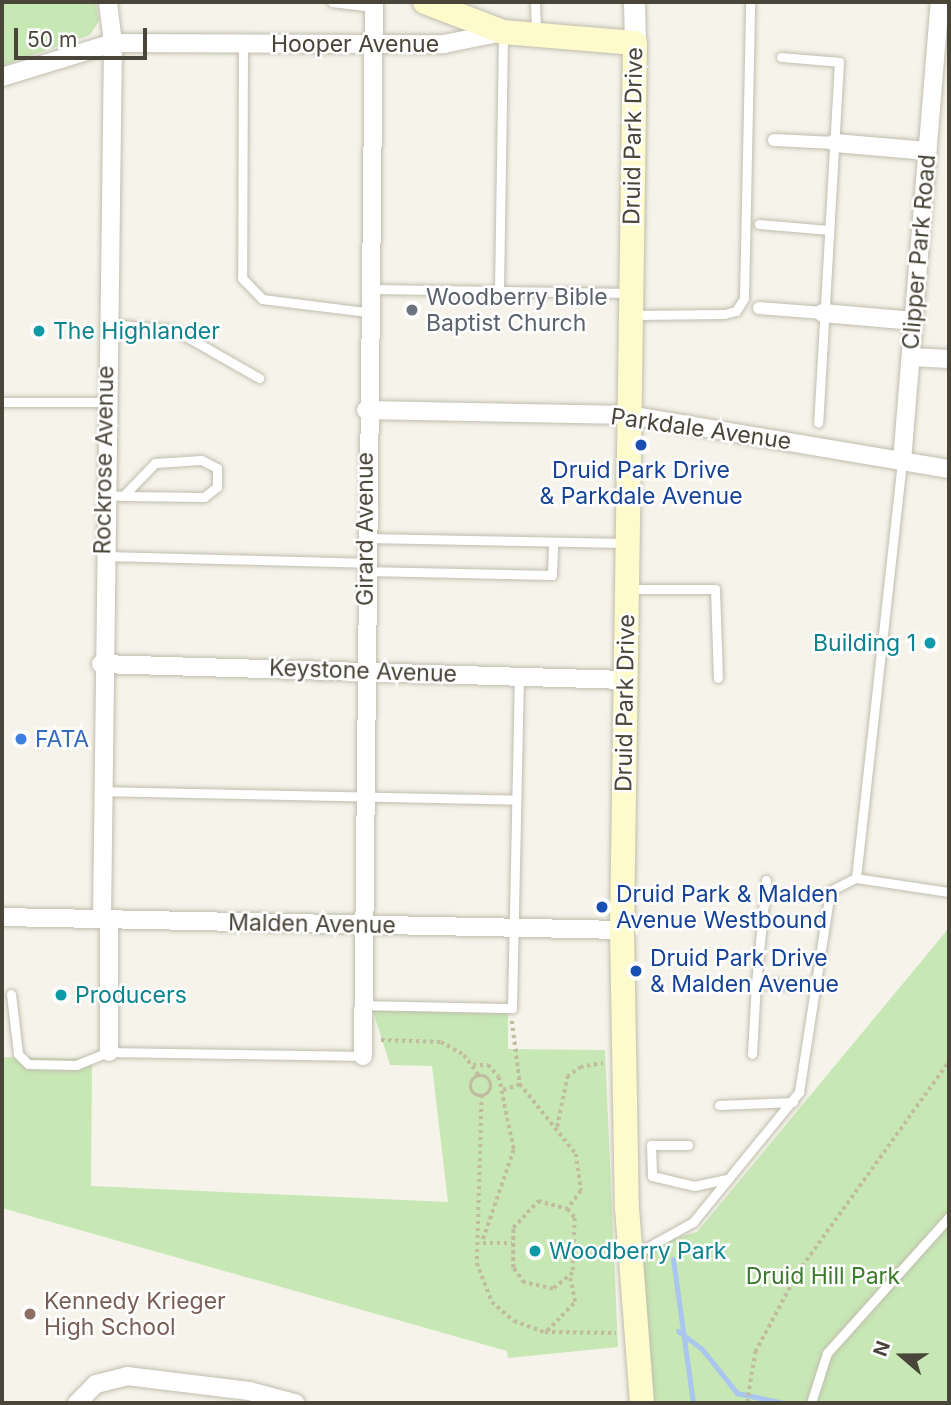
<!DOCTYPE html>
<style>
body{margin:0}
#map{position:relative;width:951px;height:1405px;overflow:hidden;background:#f5f3ea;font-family:Inter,sans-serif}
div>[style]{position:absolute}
.green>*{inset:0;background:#c7e7b5}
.stream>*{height:5px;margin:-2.5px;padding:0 2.5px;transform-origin:2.5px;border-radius:2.5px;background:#aac5ee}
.path>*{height:3.5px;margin-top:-1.75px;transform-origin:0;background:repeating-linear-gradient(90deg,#c1bc9f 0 3.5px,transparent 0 7px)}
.path>.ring{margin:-1.75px;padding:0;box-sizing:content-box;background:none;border:3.5px solid #c1bc9f;border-radius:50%}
.roads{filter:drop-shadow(0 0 2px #c0bdad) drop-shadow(0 0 2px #c0bdad)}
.service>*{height:9px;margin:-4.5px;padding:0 4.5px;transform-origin:4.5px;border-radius:4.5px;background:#fff}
.pedestrian>*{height:12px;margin:-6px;padding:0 6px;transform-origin:6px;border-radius:6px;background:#fff}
.minor>*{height:18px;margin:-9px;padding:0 9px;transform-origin:9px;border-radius:9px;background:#fff}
.tertiary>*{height:21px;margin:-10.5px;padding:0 10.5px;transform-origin:10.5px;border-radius:10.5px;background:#fff}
.secondary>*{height:24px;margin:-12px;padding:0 12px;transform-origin:12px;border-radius:12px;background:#fdfacc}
.dots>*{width:19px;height:19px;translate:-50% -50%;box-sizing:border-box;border:4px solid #fff;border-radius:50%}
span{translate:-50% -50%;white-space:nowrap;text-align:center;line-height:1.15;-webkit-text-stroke:5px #fff;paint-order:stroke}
.street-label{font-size:23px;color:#494538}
.worship-label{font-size:23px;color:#5b616d}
.left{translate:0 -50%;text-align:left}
.culture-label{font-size:23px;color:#0d838f}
.right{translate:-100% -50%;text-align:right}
.transit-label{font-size:23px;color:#164399}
.shop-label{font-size:23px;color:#366cbe}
.park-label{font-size:23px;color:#3b792d}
.education-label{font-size:23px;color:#785e54}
.frame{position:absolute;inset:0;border:4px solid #494538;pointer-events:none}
.north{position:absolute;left:867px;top:1321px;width:70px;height:70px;-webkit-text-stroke:5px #fff;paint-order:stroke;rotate:290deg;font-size:19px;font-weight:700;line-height:28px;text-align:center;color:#494538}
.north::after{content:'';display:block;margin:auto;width:24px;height:32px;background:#494538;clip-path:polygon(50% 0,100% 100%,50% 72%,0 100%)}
.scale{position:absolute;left:14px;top:28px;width:133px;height:32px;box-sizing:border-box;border:4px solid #494538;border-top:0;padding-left:9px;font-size:21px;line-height:24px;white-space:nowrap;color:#494538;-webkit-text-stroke:5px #fff;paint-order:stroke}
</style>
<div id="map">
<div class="green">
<i style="clip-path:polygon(2px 2px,96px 2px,99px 21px,90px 35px,2px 66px)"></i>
<i style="clip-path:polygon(949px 928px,949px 1403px,654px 1403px,640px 1248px,697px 1232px)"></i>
<i style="clip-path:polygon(508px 1009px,508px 1049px,605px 1050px,618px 1347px,508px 1358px,507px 1351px,2px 1208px,2px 1057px,92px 1059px,91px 1186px,448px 1202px,432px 1066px,390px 1065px,373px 1011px)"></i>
</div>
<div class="stream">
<i style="left:673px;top:1259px;width:145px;rotate:82.1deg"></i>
<i style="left:678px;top:1331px;width:30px;rotate:37deg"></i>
<i style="left:702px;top:1349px;width:56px;rotate:51.5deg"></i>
<i style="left:737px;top:1393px;width:48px;rotate:12deg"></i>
</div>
<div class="path">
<i style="left:512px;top:1021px;width:64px;rotate:82.8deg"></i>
<i style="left:520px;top:1084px;width:90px;rotate:51.3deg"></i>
<i style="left:576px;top:1154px;width:37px;rotate:82deg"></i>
<i style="left:581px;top:1191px;width:22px;rotate:126deg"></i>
<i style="left:381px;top:1040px;width:60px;rotate:1.9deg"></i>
<i style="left:441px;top:1042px;width:26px;rotate:29deg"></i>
<i style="left:464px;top:1055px;width:26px;rotate:54deg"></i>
<i style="left:473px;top:1065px;width:15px"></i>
<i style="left:488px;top:1065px;width:16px;rotate:47deg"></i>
<i style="left:499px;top:1077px;width:75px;rotate:78.4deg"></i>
<i style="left:514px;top:1150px;width:98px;rotate:109deg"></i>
<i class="ring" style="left:471px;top:1076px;width:16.5px;height:16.5px"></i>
<i style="left:503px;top:1090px;width:18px;rotate:-19deg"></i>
<i style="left:482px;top:1095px;width:168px;rotate:91.7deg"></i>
<i style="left:477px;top:1263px;width:42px;rotate:69deg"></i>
<i style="left:492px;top:1302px;width:29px;rotate:41deg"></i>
<i style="left:514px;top:1321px;width:33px;rotate:20deg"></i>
<i style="left:545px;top:1332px;width:71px;rotate:0.8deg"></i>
<i style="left:557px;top:1127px;width:51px;rotate:-78.7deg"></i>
<i style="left:567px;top:1077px;width:16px;rotate:-38deg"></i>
<i style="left:580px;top:1067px;width:23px;rotate:-10deg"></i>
<i style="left:538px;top:1201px;width:31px;rotate:15deg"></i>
<i style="left:568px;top:1209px;width:11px;rotate:52deg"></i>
<i style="left:575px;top:1218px;width:55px;rotate:92.1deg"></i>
<i style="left:573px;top:1273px;width:26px;rotate:141deg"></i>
<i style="left:553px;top:1289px;width:30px;rotate:-168deg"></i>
<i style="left:524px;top:1283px;width:19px;rotate:-126deg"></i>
<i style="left:513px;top:1268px;width:40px;rotate:-90deg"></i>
<i style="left:513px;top:1228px;width:37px;rotate:-47deg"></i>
<i style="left:483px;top:1243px;width:29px"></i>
<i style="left:547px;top:1331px;width:40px;rotate:-46deg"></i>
<i style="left:575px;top:1302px;width:24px;rotate:-102deg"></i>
<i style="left:747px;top:1403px;width:52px;rotate:-81.1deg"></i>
<i style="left:755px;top:1352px;width:91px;rotate:-61.7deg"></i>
<i style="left:798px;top:1272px;width:259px;rotate:-54.4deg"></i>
</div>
<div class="roads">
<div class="service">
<i style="left:332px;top:2px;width:41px;rotate:7deg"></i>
<i style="left:535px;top:2px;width:29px;rotate:88deg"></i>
<i style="left:243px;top:44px;width:234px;rotate:90.2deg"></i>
<i style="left:242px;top:278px;width:29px;rotate:46deg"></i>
<i style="left:262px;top:299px;width:106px;rotate:7.1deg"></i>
<i style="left:781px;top:57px;width:58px;rotate:4.9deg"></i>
<i style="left:839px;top:62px;width:361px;rotate:93.3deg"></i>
<i style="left:759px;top:224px;width:70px;rotate:4.9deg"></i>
<i style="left:371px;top:289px;width:259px;rotate:0.9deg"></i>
<i style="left:499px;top:290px;width:257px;rotate:-89.1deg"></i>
<i style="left:633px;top:315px;width:91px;rotate:-0.6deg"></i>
<i style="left:724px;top:314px;width:12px;rotate:-14deg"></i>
<i style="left:736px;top:311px;width:15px;rotate:-58deg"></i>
<i style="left:744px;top:298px;width:296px;rotate:-88.8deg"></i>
<i style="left:109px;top:324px;width:66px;rotate:5.2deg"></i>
<i style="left:175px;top:330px;width:97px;rotate:29.7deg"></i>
<i style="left:2px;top:402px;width:103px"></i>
<i style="left:106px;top:495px;width:17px;rotate:3deg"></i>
<i style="left:123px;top:496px;width:81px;rotate:0.7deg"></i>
<i style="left:204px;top:497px;width:16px;rotate:-38deg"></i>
<i style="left:217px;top:487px;width:19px;rotate:-90deg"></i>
<i style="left:217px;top:468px;width:18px;rotate:-153deg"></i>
<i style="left:201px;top:460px;width:46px;rotate:176.3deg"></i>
<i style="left:155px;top:463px;width:46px;rotate:134.1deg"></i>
<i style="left:367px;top:538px;width:259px;rotate:1.1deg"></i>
<i style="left:105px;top:556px;width:260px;rotate:1.5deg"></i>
<i style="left:366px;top:571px;width:186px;rotate:1.2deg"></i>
<i style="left:552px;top:575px;width:33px;rotate:-88deg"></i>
<i style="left:629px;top:589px;width:86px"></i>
<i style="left:715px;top:589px;width:89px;rotate:88.1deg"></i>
<i style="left:100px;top:791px;width:415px;rotate:1.2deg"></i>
<i style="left:856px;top:878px;width:420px;rotate:-83.7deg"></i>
<i style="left:766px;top:880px;width:103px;rotate:95.5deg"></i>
<i style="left:756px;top:983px;width:60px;rotate:2.9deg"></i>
<i style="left:11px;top:994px;width:60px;rotate:83.3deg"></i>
<i style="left:18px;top:1054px;width:14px;rotate:45deg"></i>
<i style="left:28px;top:1064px;width:48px;rotate:1.2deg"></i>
<i style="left:76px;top:1065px;width:35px;rotate:-22deg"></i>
<i style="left:109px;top:1052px;width:254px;rotate:0.9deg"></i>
<i style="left:363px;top:1005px;width:149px;rotate:1.2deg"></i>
<i style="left:512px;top:1008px;width:331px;rotate:-88.8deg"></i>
<i style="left:752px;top:1054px;width:71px;rotate:-86.8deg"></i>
<i style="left:719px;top:1105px;width:74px;rotate:-2.3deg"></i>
<i style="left:688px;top:1145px;width:37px;rotate:180deg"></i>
<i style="left:651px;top:1145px;width:31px;rotate:88deg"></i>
<i style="left:652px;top:1176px;width:43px;rotate:13.4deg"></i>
<i style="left:694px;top:1186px;width:35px;rotate:-12deg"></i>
<i style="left:634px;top:1255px;width:68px;rotate:-29.2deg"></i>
<i style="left:693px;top:1222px;width:168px;rotate:-50.8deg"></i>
<i style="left:799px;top:1092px;width:203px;rotate:-81.2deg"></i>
<i style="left:830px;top:891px;width:29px;rotate:-27deg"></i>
<i style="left:856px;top:878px;width:94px;rotate:8.6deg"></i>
<i style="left:811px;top:1403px;width:52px;rotate:-72.3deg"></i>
<i style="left:827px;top:1353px;width:183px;rotate:-48.1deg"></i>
</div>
<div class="pedestrian">
<i style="left:774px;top:140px;width:61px;rotate:2.8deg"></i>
<i style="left:759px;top:308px;width:64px;rotate:4.5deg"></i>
</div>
<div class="minor">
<i style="left:2px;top:77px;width:116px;rotate:-17deg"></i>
<i style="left:113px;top:43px;width:331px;rotate:0.2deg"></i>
<i style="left:444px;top:44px;width:60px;rotate:-11.5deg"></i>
<i style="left:835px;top:143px;width:93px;rotate:4.9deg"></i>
<i style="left:823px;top:313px;width:91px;rotate:5deg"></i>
<i style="left:911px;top:357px;width:38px;rotate:3deg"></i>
<i style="left:366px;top:410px;width:263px;rotate:1.1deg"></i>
<i style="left:629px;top:415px;width:325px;rotate:9.6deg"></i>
<i style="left:902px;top:461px;width:461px;rotate:-85.3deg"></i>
<i style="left:101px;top:664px;width:525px;rotate:1.75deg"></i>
<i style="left:2px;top:917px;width:620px;rotate:1.2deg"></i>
<i style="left:102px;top:919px;width:876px;rotate:-89.28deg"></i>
<i style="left:113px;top:43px;width:41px;rotate:-97deg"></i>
<i style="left:109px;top:919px;width:133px;rotate:90deg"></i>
<i style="left:363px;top:1056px;width:1054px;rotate:-89.4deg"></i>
<i style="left:77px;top:1403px;width:27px;rotate:-45deg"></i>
<i style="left:96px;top:1384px;width:32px;rotate:-14deg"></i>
<i style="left:127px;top:1376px;width:123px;rotate:7deg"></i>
<i style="left:249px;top:1391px;width:48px;rotate:14.6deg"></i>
</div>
<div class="tertiary">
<i style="left:634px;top:2px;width:41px;rotate:88.6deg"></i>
</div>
<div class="secondary">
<i style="left:425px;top:2px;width:84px;rotate:21deg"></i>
<i style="left:503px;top:32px;width:132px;rotate:4.8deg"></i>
<i style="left:635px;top:43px;width:887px;rotate:90.84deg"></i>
<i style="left:622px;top:930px;width:278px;rotate:89deg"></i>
<i style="left:627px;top:1208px;width:196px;rotate:85.6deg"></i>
</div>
</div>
<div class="dots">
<i style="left:412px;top:310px;background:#6b7280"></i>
<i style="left:39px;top:331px;background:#0f9aa8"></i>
<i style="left:641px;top:445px;background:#1a4fb4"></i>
<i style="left:930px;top:643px;background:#0f9aa8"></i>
<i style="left:21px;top:739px;background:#3f7fe0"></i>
<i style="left:602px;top:907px;background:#1a4fb4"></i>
<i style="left:636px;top:971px;background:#1a4fb4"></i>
<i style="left:61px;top:995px;background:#0f9aa8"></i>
<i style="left:535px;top:1251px;background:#0f9aa8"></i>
<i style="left:30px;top:1314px;background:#8d6e63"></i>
</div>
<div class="street-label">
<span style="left:355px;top:44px">Hooper Avenue</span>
<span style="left:633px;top:136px;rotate:-89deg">Druid Park Drive</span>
<span style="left:919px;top:252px;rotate:-85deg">Clipper Park Road</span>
<span style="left:701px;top:429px;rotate:8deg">Parkdale Avenue</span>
<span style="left:104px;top:460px;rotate:-89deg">Rockrose Avenue</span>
<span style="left:365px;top:529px;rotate:-90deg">Girard Avenue</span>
<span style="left:363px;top:671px;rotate:2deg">Keystone Avenue</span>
<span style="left:625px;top:703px;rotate:-89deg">Druid Park Drive</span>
<span style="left:312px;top:924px;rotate:1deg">Malden Avenue</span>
</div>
<div class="worship-label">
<span class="left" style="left:426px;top:310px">Woodberry Bible<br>Baptist Church</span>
</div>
<div class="culture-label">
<span class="left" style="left:53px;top:331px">The Highlander</span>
<span class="right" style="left:916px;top:643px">Building 1</span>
<span class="left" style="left:75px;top:995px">Producers</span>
<span class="left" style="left:549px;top:1251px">Woodberry Park</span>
</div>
<div class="transit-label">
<span style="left:641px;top:483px">Druid Park Drive<br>&amp; Parkdale Avenue</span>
<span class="left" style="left:616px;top:907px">Druid Park &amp; Malden<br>Avenue Westbound</span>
<span class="left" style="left:650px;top:971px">Druid Park Drive<br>&amp; Malden Avenue</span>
</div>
<div class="shop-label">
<span class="left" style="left:35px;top:739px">FATA</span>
</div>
<div class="park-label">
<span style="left:823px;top:1276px">Druid Hill Park</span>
</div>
<div class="education-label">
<span class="left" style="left:44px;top:1314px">Kennedy Krieger<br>High School</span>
</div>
<div class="frame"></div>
<div class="north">N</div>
<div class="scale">50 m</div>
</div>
